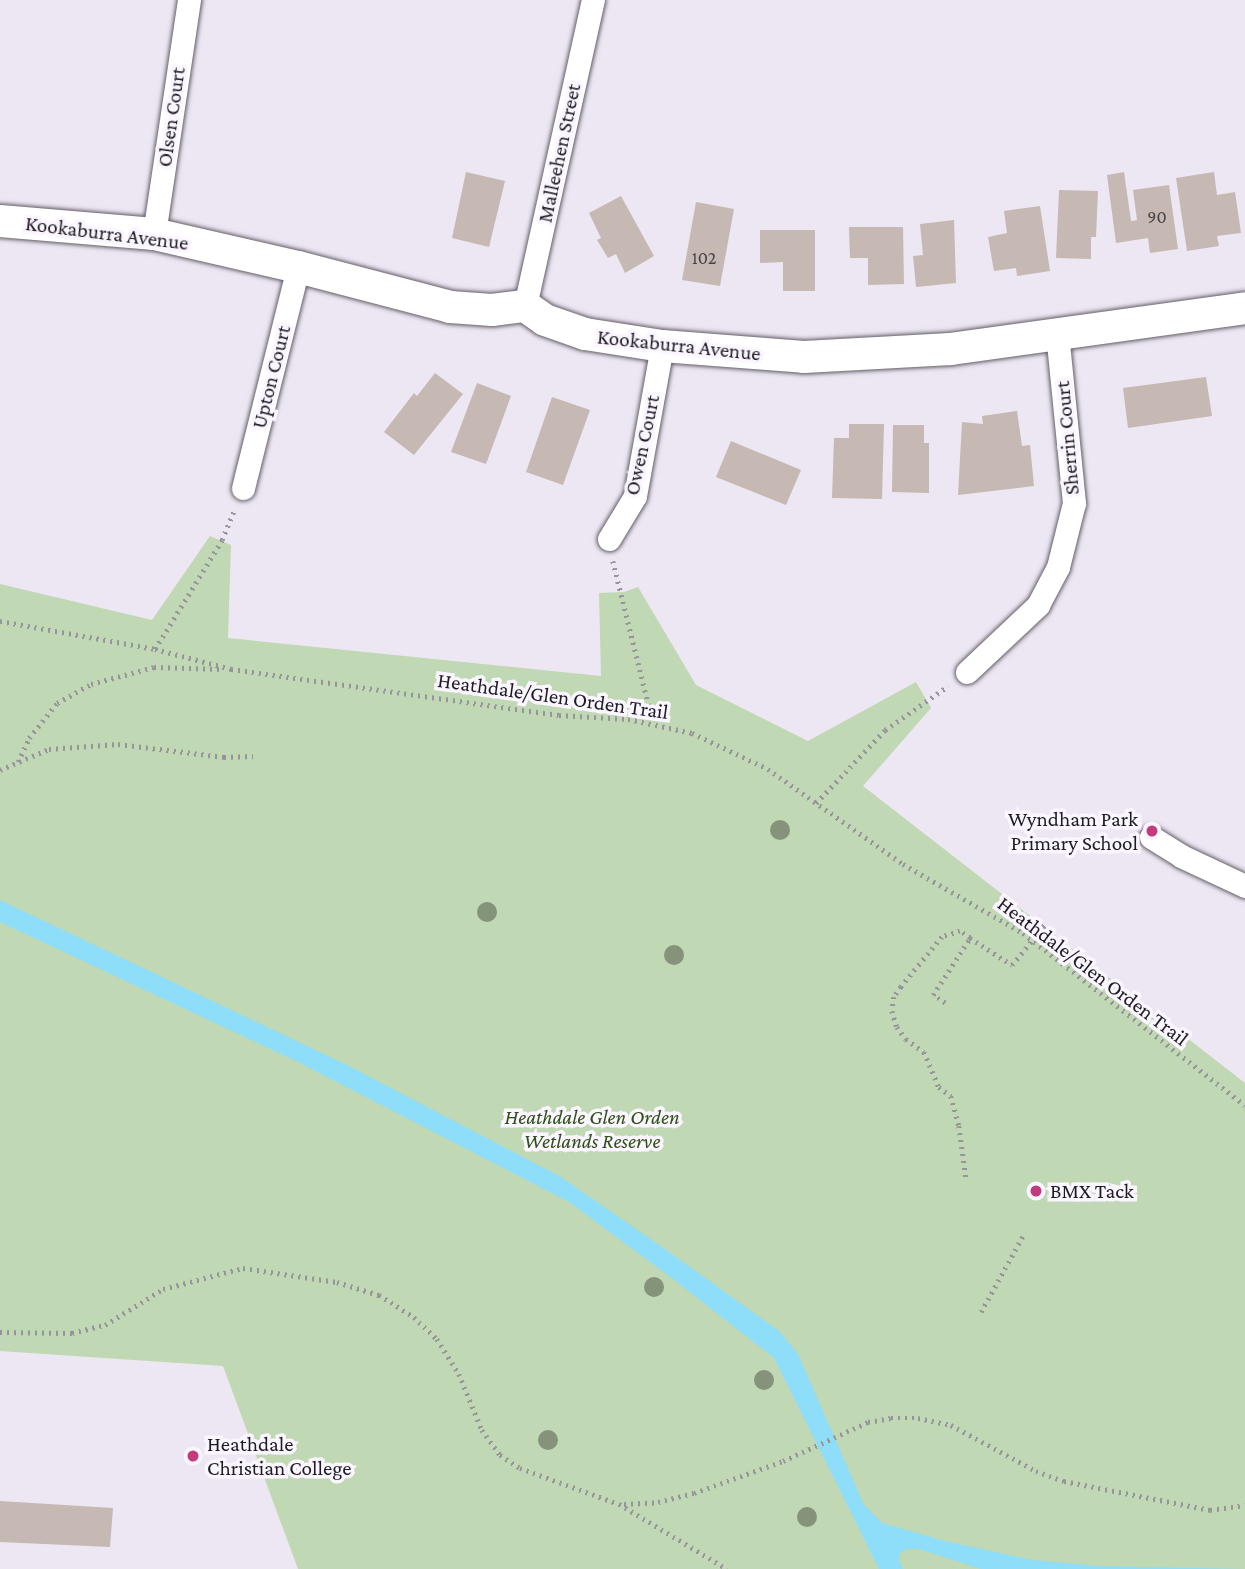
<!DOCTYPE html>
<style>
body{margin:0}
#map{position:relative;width:1245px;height:1569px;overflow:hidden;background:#ede7f3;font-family:"Crimson Pro",serif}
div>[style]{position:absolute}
.green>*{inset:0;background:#c0d8b3}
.water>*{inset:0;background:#8eddf9}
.building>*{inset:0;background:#c6b8b3}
.path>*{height:4.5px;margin-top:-2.25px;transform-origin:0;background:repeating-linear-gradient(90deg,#98949c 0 2px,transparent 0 7px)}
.roads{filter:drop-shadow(0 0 2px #645f69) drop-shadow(0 0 2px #645f69)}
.street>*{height:23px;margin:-11.5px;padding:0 11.5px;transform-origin:11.5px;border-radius:11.5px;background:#fff}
.secondary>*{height:32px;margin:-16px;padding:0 16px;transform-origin:16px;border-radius:16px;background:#fff}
.trees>*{width:20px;height:20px;margin:-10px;border-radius:50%;background:#849379}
.dots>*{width:19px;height:19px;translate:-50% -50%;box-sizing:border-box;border:4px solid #faf5ff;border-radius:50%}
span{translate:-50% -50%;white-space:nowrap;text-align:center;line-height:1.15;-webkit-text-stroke:7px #faf5ff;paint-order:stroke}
.number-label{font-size:18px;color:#484345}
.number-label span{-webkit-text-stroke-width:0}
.street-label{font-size:21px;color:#1e1c20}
.poi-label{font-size:21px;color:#1e1c20}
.right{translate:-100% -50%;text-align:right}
.left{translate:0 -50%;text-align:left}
.park-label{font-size:21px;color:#2e4f15;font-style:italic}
</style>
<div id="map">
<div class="green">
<i style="clip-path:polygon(210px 536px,231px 545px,228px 638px,601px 676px,599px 593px,624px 592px,638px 587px,696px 685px,808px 741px,916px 682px,931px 708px,863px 786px,1245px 1083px,1245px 1569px,298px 1569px,223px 1366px,0 1351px,0 584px,152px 620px)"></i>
</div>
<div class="water">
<i style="clip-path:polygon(0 900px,347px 1065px,561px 1177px,672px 1254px,779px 1331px,798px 1354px,864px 1505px,882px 1523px,945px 1541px,1032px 1560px,1098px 1566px,1245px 1569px,981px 1569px,919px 1549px,906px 1549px,900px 1553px,899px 1560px,903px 1569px,879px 1569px,774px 1358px,673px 1279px,569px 1202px,298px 1062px,0 922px)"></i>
</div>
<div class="building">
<i style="clip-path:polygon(466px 172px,505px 181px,489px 247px,452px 238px)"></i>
<i style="clip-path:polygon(1124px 172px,1131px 221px,1137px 220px,1133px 190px,1169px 185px,1178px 249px,1150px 253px,1148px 238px,1116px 243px,1107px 175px)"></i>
<i style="clip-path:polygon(1214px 172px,1217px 195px,1235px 192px,1241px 233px,1217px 236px,1219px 246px,1187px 251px,1176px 178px)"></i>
<i style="clip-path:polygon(1059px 190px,1098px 191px,1096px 237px,1091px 237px,1091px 259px,1056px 258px)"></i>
<i style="clip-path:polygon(621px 196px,654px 256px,625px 273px,616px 254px,608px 258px,597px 240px,601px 238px,589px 213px)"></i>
<i style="clip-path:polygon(696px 202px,734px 209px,720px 286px,682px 280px)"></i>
<i style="clip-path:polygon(1040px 206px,1050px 271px,1017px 276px,1016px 268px,994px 271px,988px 237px,1007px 233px,1004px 211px)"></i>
<i style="clip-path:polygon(954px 220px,956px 283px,916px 287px,913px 256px,923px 255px,920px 224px)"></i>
<i style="clip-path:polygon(849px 227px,903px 227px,904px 284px,868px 285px,868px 258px,850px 258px)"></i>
<i style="clip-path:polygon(760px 230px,815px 230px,815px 291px,783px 291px,783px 262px,760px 263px)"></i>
<i style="clip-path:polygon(435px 373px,463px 394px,414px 455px,384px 432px,414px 393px,417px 396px)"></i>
<i style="clip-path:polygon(1206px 377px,1212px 416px,1128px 428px,1123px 388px)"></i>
<i style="clip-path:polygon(477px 383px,511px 396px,486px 464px,451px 452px)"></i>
<i style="clip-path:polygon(552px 397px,590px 410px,563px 485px,526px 472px)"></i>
<i style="clip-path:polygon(1017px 411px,1022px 446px,1030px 445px,1034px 486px,958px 495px,962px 422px,983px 424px,982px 416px)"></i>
<i style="clip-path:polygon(849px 424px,884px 424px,882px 499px,832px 498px,834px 438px,849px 438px)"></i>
<i style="clip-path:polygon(893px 425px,924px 425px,924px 443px,929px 443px,929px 493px,892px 492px)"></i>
<i style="clip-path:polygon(731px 441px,801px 470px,786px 505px,716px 477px)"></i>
<i style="clip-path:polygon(0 1501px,113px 1508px,110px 1547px,0 1542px)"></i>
</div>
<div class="path">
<i style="left:613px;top:561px;width:167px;rotate:76.1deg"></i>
<i style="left:0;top:621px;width:158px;rotate:10.2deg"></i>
<i style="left:155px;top:649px;width:79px;rotate:14.7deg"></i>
<i style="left:231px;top:669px;width:331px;rotate:8deg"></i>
<i style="left:559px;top:715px;width:69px;rotate:3.3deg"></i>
<i style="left:628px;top:719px;width:66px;rotate:12.3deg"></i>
<i style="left:692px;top:733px;width:84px;rotate:25.3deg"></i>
<i style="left:768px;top:769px;width:165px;rotate:35.1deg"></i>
<i style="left:903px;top:864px;width:138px;rotate:29.9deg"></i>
<i style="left:1023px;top:933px;width:281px;rotate:37.8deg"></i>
<i style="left:155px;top:649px;width:128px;rotate:-58.4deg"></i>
<i style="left:222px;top:540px;width:31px;rotate:-68deg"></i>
<i style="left:18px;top:762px;width:26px;rotate:-65deg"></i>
<i style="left:29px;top:738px;width:45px;rotate:-51.3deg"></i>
<i style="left:57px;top:703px;width:39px;rotate:-29deg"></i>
<i style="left:91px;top:684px;width:65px;rotate:-15.1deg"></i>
<i style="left:154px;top:667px;width:68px;rotate:1.7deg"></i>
<i style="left:0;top:770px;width:53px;rotate:-23.2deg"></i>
<i style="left:49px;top:749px;width:69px;rotate:-4.1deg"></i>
<i style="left:118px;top:744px;width:107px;rotate:7deg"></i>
<i style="left:224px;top:757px;width:29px;rotate:-2deg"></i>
<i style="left:816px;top:803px;width:100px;rotate:-46.6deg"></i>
<i style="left:885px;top:730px;width:77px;rotate:-34.9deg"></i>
<i style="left:970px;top:938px;width:50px;rotate:32.7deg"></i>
<i style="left:1012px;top:965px;width:54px;rotate:-51deg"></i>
<i style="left:945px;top:1003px;width:14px;rotate:-146deg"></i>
<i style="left:933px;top:995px;width:68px;rotate:-57deg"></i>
<i style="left:970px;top:938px;width:12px;rotate:-145deg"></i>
<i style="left:960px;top:931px;width:19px;rotate:162deg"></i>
<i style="left:942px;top:937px;width:65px;rotate:129.4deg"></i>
<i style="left:901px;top:987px;width:12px;rotate:125deg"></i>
<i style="left:894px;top:997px;width:14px;rotate:98deg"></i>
<i style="left:892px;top:1011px;width:17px;rotate:73deg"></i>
<i style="left:897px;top:1027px;width:15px;rotate:53deg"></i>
<i style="left:906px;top:1039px;width:22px;rotate:36deg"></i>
<i style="left:924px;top:1052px;width:38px;rotate:67deg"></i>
<i style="left:939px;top:1087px;width:15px;rotate:37deg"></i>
<i style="left:951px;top:1096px;width:31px;rotate:75deg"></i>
<i style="left:959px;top:1126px;width:52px;rotate:82.3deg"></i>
<i style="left:981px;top:1312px;width:91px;rotate:-61.2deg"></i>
<i style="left:0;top:1332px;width:72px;rotate:0.8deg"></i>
<i style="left:72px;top:1333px;width:34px;rotate:-14deg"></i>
<i style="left:105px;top:1325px;width:68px;rotate:-31.8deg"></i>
<i style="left:163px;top:1289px;width:83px;rotate:-14.7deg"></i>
<i style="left:243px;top:1268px;width:95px;rotate:8.5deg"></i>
<i style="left:337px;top:1282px;width:44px;rotate:17.2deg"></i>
<i style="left:379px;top:1295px;width:41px;rotate:32.2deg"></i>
<i style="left:414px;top:1317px;width:32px;rotate:44deg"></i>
<i style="left:437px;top:1339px;width:41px;rotate:57.8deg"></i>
<i style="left:459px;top:1374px;width:61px;rotate:67.7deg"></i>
<i style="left:482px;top:1430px;width:31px;rotate:54deg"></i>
<i style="left:500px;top:1455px;width:24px;rotate:33deg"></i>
<i style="left:520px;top:1468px;width:105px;rotate:20deg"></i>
<i style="left:619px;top:1504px;width:126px;rotate:31deg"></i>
<i style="left:624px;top:1504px;width:34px;rotate:-3deg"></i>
<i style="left:658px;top:1502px;width:37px;rotate:-14deg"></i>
<i style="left:694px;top:1493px;width:95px;rotate:-19.8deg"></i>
<i style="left:783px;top:1461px;width:94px;rotate:-24.6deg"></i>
<i style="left:868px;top:1422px;width:23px;rotate:-10deg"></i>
<i style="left:891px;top:1418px;width:27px"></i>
<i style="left:918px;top:1418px;width:34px;rotate:12deg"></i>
<i style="left:951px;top:1425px;width:97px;rotate:28.4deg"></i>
<i style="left:1036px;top:1471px;width:30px;rotate:20deg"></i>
<i style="left:1064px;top:1481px;width:149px;rotate:11.2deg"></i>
<i style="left:1210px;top:1510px;width:35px;rotate:-8deg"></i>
</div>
<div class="roads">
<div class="street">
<i style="left:154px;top:234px;width:237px;rotate:-81.5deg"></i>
<i style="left:525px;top:306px;width:313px;rotate:-77.5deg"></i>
<i style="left:243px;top:488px;width:228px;rotate:-76deg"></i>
<i style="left:609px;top:539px;width:50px;rotate:-58.8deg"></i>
<i style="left:635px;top:496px;width:152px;rotate:-79.8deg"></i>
<i style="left:967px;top:672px;width:98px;rotate:-43.3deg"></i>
<i style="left:1038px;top:605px;width:43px;rotate:-62.2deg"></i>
<i style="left:1058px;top:567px;width:66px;rotate:-76deg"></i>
<i style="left:1074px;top:503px;width:170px;rotate:-95.7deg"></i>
<i style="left:1151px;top:837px;width:36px;rotate:32deg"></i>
<i style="left:1181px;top:856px;width:71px;rotate:25.1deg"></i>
</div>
<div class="secondary">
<i style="left:0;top:221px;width:155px;rotate:4.8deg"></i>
<i style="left:154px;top:234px;width:148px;rotate:12.9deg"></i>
<i style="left:298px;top:267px;width:157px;rotate:14.7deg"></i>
<i style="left:450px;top:307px;width:42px;rotate:4.1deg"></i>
<i style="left:492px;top:310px;width:33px;rotate:-7deg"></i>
<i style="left:525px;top:306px;width:24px;rotate:35deg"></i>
<i style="left:545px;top:320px;width:42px;rotate:19.3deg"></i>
<i style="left:585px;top:334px;width:78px;rotate:8.9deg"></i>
<i style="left:662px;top:346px;width:142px;rotate:4.4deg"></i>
<i style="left:804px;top:357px;width:147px;rotate:-3.1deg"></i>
<i style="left:951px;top:349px;width:297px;rotate:-7.9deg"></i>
</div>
</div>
<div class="trees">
<i style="left:780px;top:830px"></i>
<i style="left:487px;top:912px"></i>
<i style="left:674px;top:955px"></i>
<i style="left:654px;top:1287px"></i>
<i style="left:764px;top:1380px"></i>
<i style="left:548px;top:1440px"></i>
<i style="left:807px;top:1517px"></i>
</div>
<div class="dots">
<i style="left:1152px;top:831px;background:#c23b7b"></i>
<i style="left:1036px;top:1191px;background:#c23b7b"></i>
<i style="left:193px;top:1456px;background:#c23b7b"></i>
</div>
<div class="number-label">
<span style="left:1157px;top:217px">90</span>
<span style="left:704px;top:258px">102</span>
</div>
<div class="street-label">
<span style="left:171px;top:117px;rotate:-82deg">Olsen Court</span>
<span style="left:559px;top:153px;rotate:-78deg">Malleehen Street</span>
<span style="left:107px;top:233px;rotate:7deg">Kookaburra Avenue</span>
<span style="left:679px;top:345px;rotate:6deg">Kookaburra Avenue</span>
<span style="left:271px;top:377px;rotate:-76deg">Upton Court</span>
<span style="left:1067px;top:438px;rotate:-95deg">Sherrin Court</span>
<span style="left:642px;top:445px;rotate:-78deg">Owen Court</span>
<span style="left:553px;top:696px;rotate:8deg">Heathdale/Glen Orden Trail</span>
<span style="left:1093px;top:971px;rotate:37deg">Heathdale/Glen Orden Trail</span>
</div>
<div class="poi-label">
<span class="right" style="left:1138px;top:831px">Wyndham Park<br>Primary School</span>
<span class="left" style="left:1050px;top:1191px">BMX Tack</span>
<span class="left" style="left:207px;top:1456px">Heathdale<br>Christian College</span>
</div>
<div class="park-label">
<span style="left:592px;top:1129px">Heathdale Glen Orden<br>Wetlands Reserve</span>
</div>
</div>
